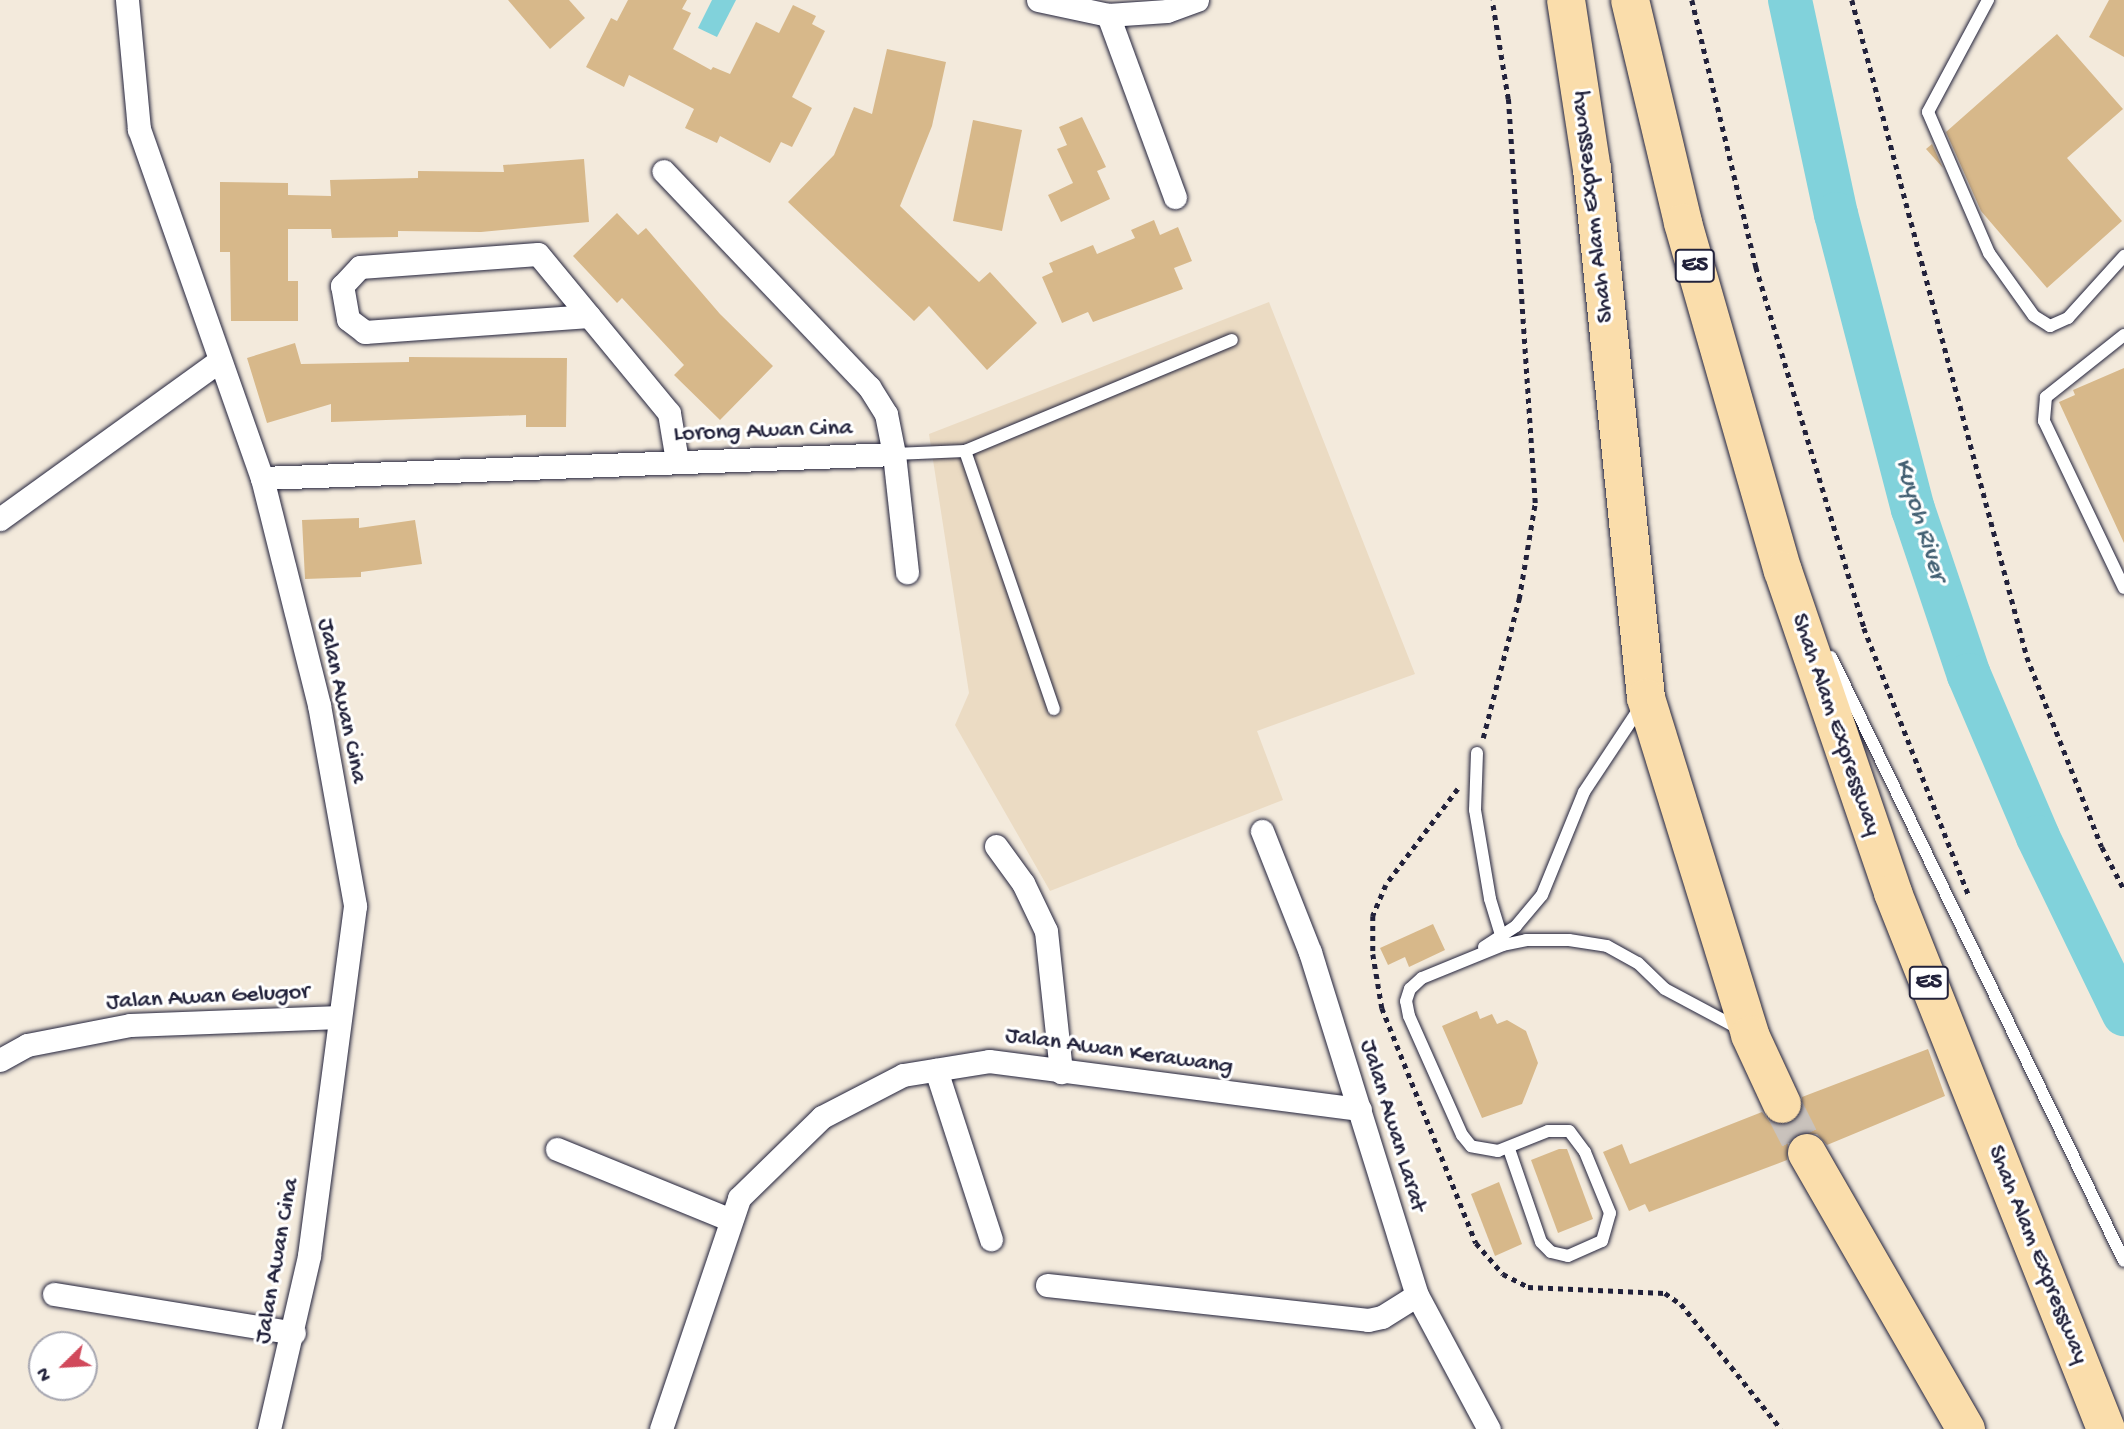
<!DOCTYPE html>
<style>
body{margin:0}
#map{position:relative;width:2124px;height:1429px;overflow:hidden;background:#f3eadc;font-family:"Gochi Hand",sans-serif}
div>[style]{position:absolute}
.built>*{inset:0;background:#ebdbc3}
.water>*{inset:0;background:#81d2db}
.river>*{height:44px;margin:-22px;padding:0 22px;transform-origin:22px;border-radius:22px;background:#81d2db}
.building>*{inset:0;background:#d7b88a}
.motorway-tunnel>*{height:38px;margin-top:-19px;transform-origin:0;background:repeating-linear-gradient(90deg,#c9c2bc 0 38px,transparent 0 57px)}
.path>*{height:4.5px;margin-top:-2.25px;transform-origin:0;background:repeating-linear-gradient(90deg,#22223b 0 5px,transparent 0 10px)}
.roads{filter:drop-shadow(0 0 2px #22223b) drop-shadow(0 0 2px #22223b)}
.service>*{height:12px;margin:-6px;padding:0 6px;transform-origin:6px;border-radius:6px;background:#fff}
.minor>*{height:23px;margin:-11.5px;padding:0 11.5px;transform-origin:11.5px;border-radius:11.5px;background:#fff}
.motorway>*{height:38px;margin:-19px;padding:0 19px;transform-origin:19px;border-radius:19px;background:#faddab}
span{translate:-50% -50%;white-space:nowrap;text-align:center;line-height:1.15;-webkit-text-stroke:6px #fff;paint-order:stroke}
.shield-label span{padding:2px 5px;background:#fff;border:2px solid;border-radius:5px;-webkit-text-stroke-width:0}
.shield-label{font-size:23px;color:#22223b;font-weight:700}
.street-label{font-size:24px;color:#22223b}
.water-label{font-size:26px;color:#436073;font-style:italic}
.north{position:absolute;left:28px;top:1331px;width:70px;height:70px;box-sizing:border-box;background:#fff;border:2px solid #a7a7b1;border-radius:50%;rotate:246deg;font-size:19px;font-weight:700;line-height:28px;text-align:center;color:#22223b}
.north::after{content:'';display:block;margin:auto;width:24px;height:32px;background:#d1495b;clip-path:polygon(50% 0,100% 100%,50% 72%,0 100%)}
</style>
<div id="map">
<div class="built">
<i style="clip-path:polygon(1269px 302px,1415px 674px,1257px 731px,1283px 800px,1050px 891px,955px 725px,969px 693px,929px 434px)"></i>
</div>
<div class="water">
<i style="clip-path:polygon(712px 0,736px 0,717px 37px,698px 28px)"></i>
</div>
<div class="river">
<i style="left:1790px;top:0;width:219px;rotate:77.9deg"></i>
<i style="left:1836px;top:214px;width:305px;rotate:75.4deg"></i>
<i style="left:1913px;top:509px;width:175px;rotate:71.4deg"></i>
<i style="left:1969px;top:675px;width:176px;rotate:66.9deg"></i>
<i style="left:2038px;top:837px;width:197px;rotate:64.1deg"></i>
</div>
<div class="building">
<i style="clip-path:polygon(508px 0,569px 0,585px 18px,550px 49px)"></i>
<i style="clip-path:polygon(628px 0,687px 0,682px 9px,691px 13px,673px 49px,711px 70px,713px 67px,730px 74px,756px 22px,779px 33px,793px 5px,816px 16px,812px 24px,825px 31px,792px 97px,812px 108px,792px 147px,781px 142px,770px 163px,720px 136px,717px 143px,685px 128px,694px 109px,629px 75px,624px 87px,586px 67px,611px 18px,617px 21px)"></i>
<i style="clip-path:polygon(2109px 0,2124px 0,2124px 57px,2089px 37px)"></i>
<i style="clip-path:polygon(2057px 34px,2123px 109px,2067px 158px,2122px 221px,2047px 288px,1981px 211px,1946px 132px)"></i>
<i style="clip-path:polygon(887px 49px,946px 62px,932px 126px,900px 206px,979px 282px,990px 272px,1037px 323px,987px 370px,929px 306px,914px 321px,788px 202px,834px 155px,854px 107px,872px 114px)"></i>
<i style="clip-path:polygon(1082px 117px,1106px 167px,1097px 171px,1110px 199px,1061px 222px,1048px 195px,1073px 183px,1057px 149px,1067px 145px,1059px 127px)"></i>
<i style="clip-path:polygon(973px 120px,1022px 130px,1002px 231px,953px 221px)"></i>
<i style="clip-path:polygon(1932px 144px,1943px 168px,1926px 149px)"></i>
<i style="clip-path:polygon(584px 159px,589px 222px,481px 232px,398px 231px,398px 237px,332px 238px,331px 229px,288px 229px,288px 281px,298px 281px,298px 321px,231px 321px,230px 252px,220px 252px,220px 182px,288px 183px,288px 195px,331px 196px,330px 180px,418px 178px,418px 171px,504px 172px,503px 165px)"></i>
<i style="clip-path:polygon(617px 213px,638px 235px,646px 228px,720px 314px,773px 366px,720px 420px,674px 375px,684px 365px,622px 298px,617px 303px,573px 256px)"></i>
<i style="clip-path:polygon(1154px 220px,1160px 235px,1178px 227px,1192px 261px,1174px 268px,1183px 289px,1093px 322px,1088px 312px,1062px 323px,1042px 277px,1053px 272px,1049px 263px,1093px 245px,1097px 254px,1135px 238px,1131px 230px)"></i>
<i style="clip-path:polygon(295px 343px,301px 364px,409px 362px,409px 357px,567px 358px,566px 427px,526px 427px,526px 415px,331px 422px,331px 404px,267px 423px,247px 358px)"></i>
<i style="clip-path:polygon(2124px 368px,2124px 543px,2059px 402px,2075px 395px,2073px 390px)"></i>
<i style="clip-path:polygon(359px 518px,359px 528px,415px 520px,422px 564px,361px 572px,361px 577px,305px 579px,302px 520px)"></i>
<i style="clip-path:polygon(1433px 924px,1445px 950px,1409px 967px,1405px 957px,1388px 965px,1380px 948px)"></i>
<i style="clip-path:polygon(1477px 1011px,1480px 1019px,1492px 1014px,1497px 1024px,1507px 1020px,1526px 1031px,1538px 1063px,1522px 1104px,1482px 1118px,1442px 1026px)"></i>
<i style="clip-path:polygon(1928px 1049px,1945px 1096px,1827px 1145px,1817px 1134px,1797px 1134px,1788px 1143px,1787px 1160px,1649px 1212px,1645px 1204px,1629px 1211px,1603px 1152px,1622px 1144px,1630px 1164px,1762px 1112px,1770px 1122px,1791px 1124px,1800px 1116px,1802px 1097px)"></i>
<i style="clip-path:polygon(1559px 1149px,1567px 1149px,1593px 1219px,1558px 1233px,1531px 1160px)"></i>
<i style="clip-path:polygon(1499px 1182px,1522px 1244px,1495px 1256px,1471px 1194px)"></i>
</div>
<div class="motorway-tunnel">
<i style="left:1782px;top:1104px;width:55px;rotate:63deg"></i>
</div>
<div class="path">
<i style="left:1692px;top:0;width:275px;rotate:76.5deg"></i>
<i style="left:1756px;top:267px;width:377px;rotate:73.3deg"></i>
<i style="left:1864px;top:628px;width:286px;rotate:68.6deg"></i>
<i style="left:1852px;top:0;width:680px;rotate:75.08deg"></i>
<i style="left:2027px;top:657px;width:204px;rotate:68.5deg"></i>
<i style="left:2102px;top:847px;width:47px;rotate:62.4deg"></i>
<i style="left:1483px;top:738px;width:144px;rotate:-75.5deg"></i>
<i style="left:1519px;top:599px;width:97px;rotate:-80.5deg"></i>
<i style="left:1535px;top:503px;width:405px;rotate:-93.8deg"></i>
<i style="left:1508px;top:99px;width:100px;rotate:-99.2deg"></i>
<i style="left:1458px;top:789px;width:120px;rotate:126.9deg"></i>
<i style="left:1386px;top:885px;width:34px;rotate:113deg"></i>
<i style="left:1373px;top:916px;width:38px;rotate:90deg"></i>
<i style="left:1373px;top:954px;width:55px;rotate:80.5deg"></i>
<i style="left:1382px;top:1008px;width:253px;rotate:68.2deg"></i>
<i style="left:1476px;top:1243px;width:41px;rotate:48.9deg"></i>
<i style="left:1503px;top:1274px;width:28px;rotate:27deg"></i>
<i style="left:1528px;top:1287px;width:137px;rotate:2.5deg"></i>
<i style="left:1665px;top:1293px;width:19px;rotate:35deg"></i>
<i style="left:1681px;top:1304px;width:160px;rotate:51.3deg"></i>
</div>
<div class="roads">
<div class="service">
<i style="left:1988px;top:0;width:127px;rotate:118.2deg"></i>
<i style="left:1928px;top:112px;width:154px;rotate:66.6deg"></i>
<i style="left:1989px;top:253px;width:77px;rotate:54.5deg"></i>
<i style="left:2034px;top:316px;width:19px;rotate:32deg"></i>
<i style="left:2050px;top:326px;width:20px;rotate:-24deg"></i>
<i style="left:2068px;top:318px;width:84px;rotate:-47.9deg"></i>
<i style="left:2124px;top:335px;width:100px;rotate:141.5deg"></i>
<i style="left:2046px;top:397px;width:24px;rotate:95deg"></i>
<i style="left:2044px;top:421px;width:185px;rotate:64.4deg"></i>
<i style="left:965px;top:451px;width:273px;rotate:71deg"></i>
<i style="left:894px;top:454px;width:71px;rotate:-2.4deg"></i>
<i style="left:965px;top:451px;width:289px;rotate:-22.6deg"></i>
<i style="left:1831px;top:657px;width:671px;rotate:64.12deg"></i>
<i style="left:1477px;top:753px;width:57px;rotate:92deg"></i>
<i style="left:1475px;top:810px;width:90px;rotate:80.4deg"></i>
<i style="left:1490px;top:899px;width:39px;rotate:73deg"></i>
<i style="left:1484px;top:947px;width:38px;rotate:-33deg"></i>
<i style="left:1516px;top:926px;width:40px;rotate:-50deg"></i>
<i style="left:1542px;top:895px;width:111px;rotate:-67.8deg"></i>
<i style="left:1584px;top:792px;width:103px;rotate:-56.5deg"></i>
<i style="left:1509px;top:1149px;width:98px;rotate:71deg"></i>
<i style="left:1541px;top:1242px;width:14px;rotate:45deg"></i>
<i style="left:1551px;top:1252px;width:17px;rotate:13deg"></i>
<i style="left:1568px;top:1256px;width:37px;rotate:-24deg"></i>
<i style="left:1602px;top:1241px;width:29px;rotate:-74deg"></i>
<i style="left:1610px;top:1213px;width:66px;rotate:-112.3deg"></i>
<i style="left:1585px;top:1152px;width:26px;rotate:-127deg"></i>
<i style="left:1569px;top:1131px;width:21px;rotate:180deg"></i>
<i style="left:1548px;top:1131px;width:54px;rotate:158.2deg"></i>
<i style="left:1498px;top:1151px;width:27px;rotate:-170deg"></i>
<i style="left:1471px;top:1146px;width:14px;rotate:-129deg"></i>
<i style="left:1462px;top:1135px;width:130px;rotate:-114deg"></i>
<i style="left:1409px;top:1016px;width:15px;rotate:-101deg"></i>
<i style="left:1406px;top:1001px;width:13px;rotate:-72deg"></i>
<i style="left:1410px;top:989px;width:16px;rotate:-43deg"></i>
<i style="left:1422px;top:978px;width:87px;rotate:-22.2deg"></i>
<i style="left:1503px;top:945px;width:24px;rotate:-12deg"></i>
<i style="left:1526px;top:940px;width:43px"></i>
<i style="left:1569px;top:940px;width:38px;rotate:9deg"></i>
<i style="left:1607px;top:946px;width:35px;rotate:29deg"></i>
<i style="left:1638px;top:963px;width:37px;rotate:44deg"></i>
<i style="left:1665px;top:989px;width:83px;rotate:28.1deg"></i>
</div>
<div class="minor">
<i style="left:127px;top:0;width:130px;rotate:84.7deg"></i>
<i style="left:139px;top:129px;width:370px;rotate:70.6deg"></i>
<i style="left:262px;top:478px;width:234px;rotate:75.9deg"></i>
<i style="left:319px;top:705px;width:204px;rotate:79.8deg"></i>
<i style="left:355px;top:906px;width:353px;rotate:97.5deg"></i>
<i style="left:309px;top:1256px;width:178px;rotate:103deg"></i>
<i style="left:1038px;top:0;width:72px;rotate:12.1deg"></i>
<i style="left:1108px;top:15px;width:59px;rotate:-3.9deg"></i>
<i style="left:1167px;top:11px;width:32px;rotate:-20deg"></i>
<i style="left:1108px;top:15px;width:194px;rotate:69.8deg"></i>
<i style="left:589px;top:316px;width:225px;rotate:175.9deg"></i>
<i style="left:365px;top:332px;width:21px;rotate:-143deg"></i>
<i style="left:348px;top:319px;width:34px;rotate:-100deg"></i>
<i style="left:342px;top:286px;width:26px;rotate:-47deg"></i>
<i style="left:360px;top:267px;width:178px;rotate:-4.2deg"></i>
<i style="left:538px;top:254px;width:206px;rotate:50.5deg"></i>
<i style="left:669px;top:413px;width:49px;rotate:80.5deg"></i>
<i style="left:894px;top:454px;width:119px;rotate:83.7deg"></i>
<i style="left:262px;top:478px;width:632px;rotate:-2.17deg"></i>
<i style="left:894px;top:454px;width:41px;rotate:-101.3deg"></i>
<i style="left:886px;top:414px;width:32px;rotate:-122deg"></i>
<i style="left:869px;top:387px;width:298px;rotate:-133.6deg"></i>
<i style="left:0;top:519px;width:269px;rotate:-35.8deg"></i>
<i style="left:1262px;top:831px;width:130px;rotate:68.4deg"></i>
<i style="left:1310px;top:952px;width:359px;rotate:72.7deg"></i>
<i style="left:1417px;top:1295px;width:152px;rotate:61.8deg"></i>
<i style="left:996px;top:846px;width:46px;rotate:53.9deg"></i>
<i style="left:1023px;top:883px;width:53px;rotate:64.4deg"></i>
<i style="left:1046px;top:931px;width:142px;rotate:83.9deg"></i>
<i style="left:0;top:1060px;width:31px;rotate:-29deg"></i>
<i style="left:27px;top:1045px;width:105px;rotate:-11deg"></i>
<i style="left:130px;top:1025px;width:210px;rotate:-2.2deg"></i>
<i style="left:936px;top:1070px;width:178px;rotate:72deg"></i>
<i style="left:557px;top:1149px;width:188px;rotate:22.2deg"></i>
<i style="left:1047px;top:1285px;width:323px;rotate:6.2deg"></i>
<i style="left:1368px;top:1320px;width:14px;rotate:-12deg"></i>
<i style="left:1382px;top:1317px;width:41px;rotate:-32.2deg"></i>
<i style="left:54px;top:1294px;width:243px;rotate:9.2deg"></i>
<i style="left:661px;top:1429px;width:244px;rotate:-71.3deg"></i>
<i style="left:739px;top:1198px;width:116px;rotate:-44.3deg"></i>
<i style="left:822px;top:1117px;width:91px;rotate:-27.4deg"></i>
<i style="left:903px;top:1075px;width:87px;rotate:-9.2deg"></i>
<i style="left:989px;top:1061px;width:374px;rotate:7.4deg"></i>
</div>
<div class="motorway">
<i style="left:1566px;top:0;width:171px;rotate:81.3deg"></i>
<i style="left:1592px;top:169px;width:532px;rotate:84.17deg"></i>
<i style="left:1646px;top:698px;width:353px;rotate:72.8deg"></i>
<i style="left:1750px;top:1035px;width:76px;rotate:65.1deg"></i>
<i style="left:1630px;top:0;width:229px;rotate:76.6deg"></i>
<i style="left:1683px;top:223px;width:362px;rotate:74deg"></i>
<i style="left:1783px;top:571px;width:340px;rotate:71.1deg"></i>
<i style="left:1893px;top:893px;width:577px;rotate:68.33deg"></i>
<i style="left:1807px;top:1153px;width:319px;rotate:60.1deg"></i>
</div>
</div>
<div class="shield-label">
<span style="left:1695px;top:266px">E5</span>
<span style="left:1929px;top:983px">E5</span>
</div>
<div class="street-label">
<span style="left:1593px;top:207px;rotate:-97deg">Shah Alam Expressway</span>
<span style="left:763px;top:432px;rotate:-2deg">Lorong Awan Cina</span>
<span style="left:341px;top:701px;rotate:78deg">Jalan Awan Cina</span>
<span style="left:1835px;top:725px;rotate:71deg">Shah Alam Expressway</span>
<span style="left:208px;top:998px;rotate:-3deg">Jalan Awan Gelugor</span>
<span style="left:1119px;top:1052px;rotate:8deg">Jalan Awan Kerawang</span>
<span style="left:1392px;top:1126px;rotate:73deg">Jalan Awan Larat</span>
<span style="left:2037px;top:1255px;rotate:68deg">Shah Alam Expressway</span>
<span style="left:278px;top:1261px;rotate:-80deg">Jalan Awan Cina</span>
</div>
<div class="water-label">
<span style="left:1919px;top:520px;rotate:73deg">Kuyoh River</span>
</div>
<div class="north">N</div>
</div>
